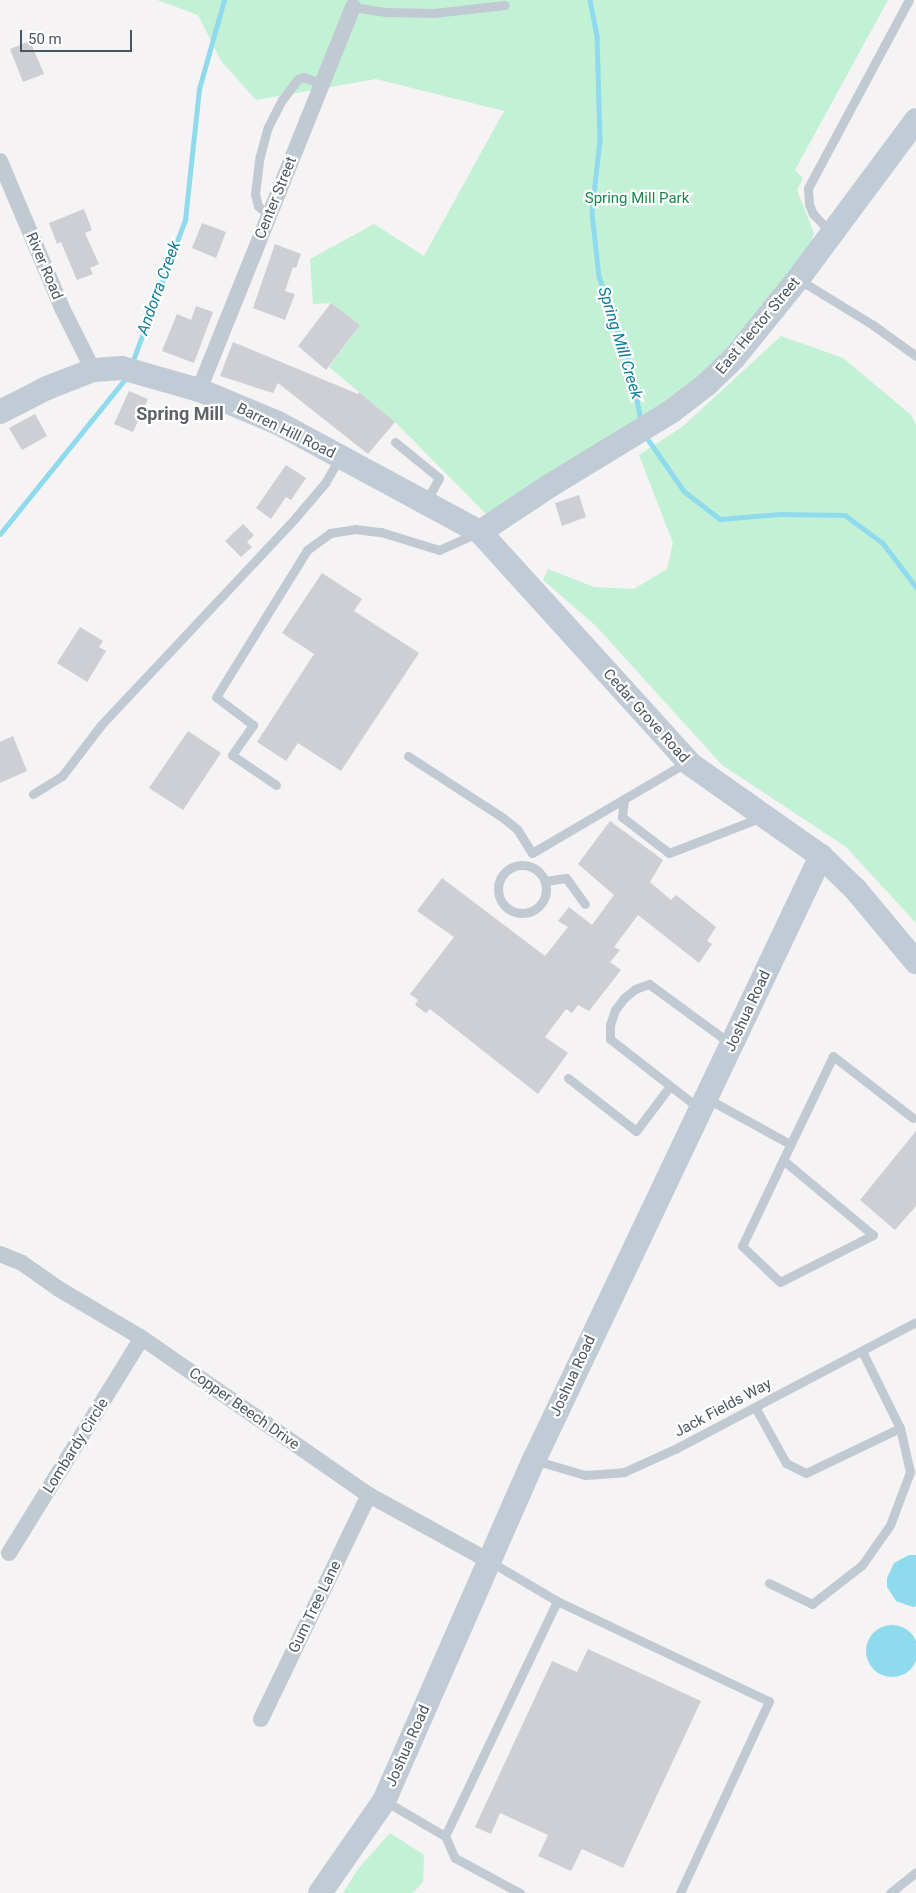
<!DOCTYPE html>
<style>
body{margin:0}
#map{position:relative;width:916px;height:1893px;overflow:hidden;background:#f5f3f3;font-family:Roboto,sans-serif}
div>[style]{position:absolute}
.green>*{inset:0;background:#c3f1d5}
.water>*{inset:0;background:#90daee}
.round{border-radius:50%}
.stream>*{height:4.5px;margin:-2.25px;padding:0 2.25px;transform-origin:2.25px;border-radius:2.25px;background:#90daee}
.building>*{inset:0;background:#cdcfd5}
.lane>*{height:9px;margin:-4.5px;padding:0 4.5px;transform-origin:4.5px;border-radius:4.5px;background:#c1cad2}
.lane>.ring{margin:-4.5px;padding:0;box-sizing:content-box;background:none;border:9px solid #c1cad2;border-radius:50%}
.street>*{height:16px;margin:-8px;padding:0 8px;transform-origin:8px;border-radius:8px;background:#c1cad2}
.secondary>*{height:24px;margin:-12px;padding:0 12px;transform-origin:12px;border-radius:12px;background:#c1cbd6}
span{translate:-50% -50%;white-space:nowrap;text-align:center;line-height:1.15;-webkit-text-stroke:4.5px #fff;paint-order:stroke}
.street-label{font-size:15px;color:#4a5661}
.park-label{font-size:15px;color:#17864f}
.water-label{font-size:16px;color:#0c7c9b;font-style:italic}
.quarter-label{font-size:18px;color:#5f6368;font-weight:700}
.scale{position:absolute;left:20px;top:30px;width:112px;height:22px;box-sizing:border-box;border:2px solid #4a5661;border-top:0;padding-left:6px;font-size:15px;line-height:18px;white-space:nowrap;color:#4a5661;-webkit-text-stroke:4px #fff;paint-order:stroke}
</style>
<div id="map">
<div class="green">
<i style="clip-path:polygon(157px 0,888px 0,795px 170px,803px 178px,797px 190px,814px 233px,798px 279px,734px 358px,494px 522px,395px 422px,329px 367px,360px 325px,331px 303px,313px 304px,310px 259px,374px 224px,424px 256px,504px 111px,376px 79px,256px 100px,221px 61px,198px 15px)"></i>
<i style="clip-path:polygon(781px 336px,843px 358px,911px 415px,916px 425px,916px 923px,846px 847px,722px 765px,596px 626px,543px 580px,548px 569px,594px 587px,634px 589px,667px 569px,673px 543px,639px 455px,682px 427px)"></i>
<i style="clip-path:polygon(390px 1833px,424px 1855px,423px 1882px,413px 1893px,343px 1893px,358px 1869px)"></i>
</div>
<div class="water">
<i style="clip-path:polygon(909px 1555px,916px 1555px,916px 1606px,913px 1607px,896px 1601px,887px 1587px,887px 1578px,894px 1563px)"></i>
<i class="round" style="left:866px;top:1625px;width:52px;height:52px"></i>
</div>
<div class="stream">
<i style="left:590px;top:0;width:38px;rotate:79deg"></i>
<i style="left:597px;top:37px;width:103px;rotate:88.3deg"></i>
<i style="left:600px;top:140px;width:73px;rotate:96.3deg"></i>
<i style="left:592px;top:213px;width:63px;rotate:83.7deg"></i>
<i style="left:599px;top:276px;width:102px;rotate:71.2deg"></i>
<i style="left:632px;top:373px;width:49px;rotate:79.4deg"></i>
<i style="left:132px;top:363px;width:153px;rotate:-69.7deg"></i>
<i style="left:185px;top:220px;width:132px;rotate:-83.9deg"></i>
<i style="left:199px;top:89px;width:92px;rotate:-74.3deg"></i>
<i style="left:645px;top:435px;width:68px;rotate:55.1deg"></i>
<i style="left:684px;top:491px;width:46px;rotate:37.9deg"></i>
<i style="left:720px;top:519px;width:60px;rotate:-4.8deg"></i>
<i style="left:780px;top:514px;width:65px;rotate:0.9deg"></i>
<i style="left:845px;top:515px;width:47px;rotate:36.4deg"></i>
<i style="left:883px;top:543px;width:55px;rotate:53.1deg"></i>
<i style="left:0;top:534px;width:201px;rotate:-51.1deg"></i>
</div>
<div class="building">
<i style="clip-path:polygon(30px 41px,44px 74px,23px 82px,10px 49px)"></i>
<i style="clip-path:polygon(84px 209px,92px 230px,85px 233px,99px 264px,90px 268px,93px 274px,77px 280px,61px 242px,57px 244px,49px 223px)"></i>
<i style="clip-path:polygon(202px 223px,226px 232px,216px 258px,192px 248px)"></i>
<i style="clip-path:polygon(275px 244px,301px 254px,296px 268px,293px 267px,285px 291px,295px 294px,285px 320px,253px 308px)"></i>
<i style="clip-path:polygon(331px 303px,360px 325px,326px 370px,298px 346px)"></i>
<i style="clip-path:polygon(196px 306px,213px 312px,194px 363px,162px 351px,177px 314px,191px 320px)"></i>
<i style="clip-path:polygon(233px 342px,358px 394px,359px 392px,395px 422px,368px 454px,278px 383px,273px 393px,220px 376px)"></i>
<i style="clip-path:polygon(129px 391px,148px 399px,133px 432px,114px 424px)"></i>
<i style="clip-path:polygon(35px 414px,47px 436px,22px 450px,9px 428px)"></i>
<i style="clip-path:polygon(286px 465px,306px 478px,291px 500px,286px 497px,271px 519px,256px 508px)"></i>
<i style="clip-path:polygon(579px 495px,586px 517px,562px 526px,555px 503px)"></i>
<i style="clip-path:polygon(243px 524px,254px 535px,247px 542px,252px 547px,241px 557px,225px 541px)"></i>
<i style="clip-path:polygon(322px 573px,362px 599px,354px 611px,419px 653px,341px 771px,298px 743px,286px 761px,257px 742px,314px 654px,282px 633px)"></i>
<i style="clip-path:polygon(80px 627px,103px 641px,99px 647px,106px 651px,87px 682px,57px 663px)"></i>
<i style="clip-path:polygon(188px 731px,221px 753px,183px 810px,149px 788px)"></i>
<i style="clip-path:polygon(13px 736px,27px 771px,0 783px,0 742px)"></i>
<i style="clip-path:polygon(610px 821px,663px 860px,650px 882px,671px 900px,676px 895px,716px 927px,707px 941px,712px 944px,699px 963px,638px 915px,614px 947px,620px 950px,610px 962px,621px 970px,589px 1011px,578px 1005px,572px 1013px,566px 1009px,545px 1037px,568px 1053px,538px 1094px,430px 1009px,426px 1013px,415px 1005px,418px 1000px,410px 994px,454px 937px,417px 911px,442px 878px,545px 956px,568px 927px,558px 921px,569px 907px,592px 925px,614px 895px,578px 864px)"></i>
<i style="clip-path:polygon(916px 1131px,916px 1206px,895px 1230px,860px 1200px)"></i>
<i style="clip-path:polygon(588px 1649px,701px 1701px,623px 1868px,582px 1849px,571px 1871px,538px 1856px,548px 1835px,500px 1813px,491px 1834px,475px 1827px,552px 1661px,577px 1672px)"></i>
</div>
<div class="lane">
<i style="left:354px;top:5px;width:2px;rotate:117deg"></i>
<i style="left:353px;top:7px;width:33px;rotate:9deg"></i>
<i style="left:386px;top:12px;width:48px;rotate:1.2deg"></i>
<i style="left:434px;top:13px;width:71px;rotate:-6.4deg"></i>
<i style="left:269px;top:215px;width:14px;rotate:-141deg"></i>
<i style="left:258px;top:206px;width:12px;rotate:-104deg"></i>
<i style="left:255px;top:194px;width:38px;rotate:-83deg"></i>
<i style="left:260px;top:156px;width:30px;rotate:-75deg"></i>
<i style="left:268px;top:127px;width:30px;rotate:-63deg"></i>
<i style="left:282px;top:100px;width:26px;rotate:-53deg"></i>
<i style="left:298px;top:79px;width:6px;rotate:-18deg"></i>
<i style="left:304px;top:77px;width:18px;rotate:22deg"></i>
<i style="left:831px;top:233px;width:26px;rotate:-133deg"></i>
<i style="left:813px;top:214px;width:11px;rotate:-112deg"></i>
<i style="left:809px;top:204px;width:16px;rotate:-94deg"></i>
<i style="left:808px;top:188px;width:213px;rotate:-61.8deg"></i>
<i style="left:798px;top:279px;width:88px;rotate:31.5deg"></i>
<i style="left:873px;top:325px;width:53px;rotate:35.8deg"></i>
<i style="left:395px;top:442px;width:57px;rotate:39.3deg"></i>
<i style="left:439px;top:478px;width:26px;rotate:119deg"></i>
<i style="left:408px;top:756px;width:112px;rotate:33deg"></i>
<i style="left:502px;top:817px;width:19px;rotate:39deg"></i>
<i style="left:517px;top:829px;width:28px;rotate:58deg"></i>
<i style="left:532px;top:853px;width:180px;rotate:-30.4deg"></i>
<i style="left:276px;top:785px;width:53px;rotate:-145.7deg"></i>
<i style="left:232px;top:755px;width:37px;rotate:-55deg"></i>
<i style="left:253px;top:725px;width:46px;rotate:-142.9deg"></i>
<i style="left:216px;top:697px;width:173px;rotate:-58.2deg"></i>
<i style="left:307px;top:550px;width:29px;rotate:-36deg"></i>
<i style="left:330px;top:533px;width:25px;rotate:-9deg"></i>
<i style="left:355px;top:529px;width:26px;rotate:7deg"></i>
<i style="left:381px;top:532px;width:61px;rotate:17.2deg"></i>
<i style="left:439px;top:550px;width:39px;rotate:-24deg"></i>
<i style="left:33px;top:794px;width:34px;rotate:-32deg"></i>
<i style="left:62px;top:776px;width:64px;rotate:-52.6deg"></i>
<i style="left:101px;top:725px;width:285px;rotate:-46.8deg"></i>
<i style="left:296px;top:517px;width:45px;rotate:-49.5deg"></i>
<i style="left:325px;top:483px;width:30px;rotate:-60deg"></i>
<i style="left:624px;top:799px;width:18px;rotate:96deg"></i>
<i style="left:622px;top:817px;width:59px;rotate:37.5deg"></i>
<i style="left:669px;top:853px;width:100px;rotate:-21.2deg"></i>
<i class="ring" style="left:498px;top:865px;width:39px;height:39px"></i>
<i style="left:545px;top:881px;width:21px;rotate:-8deg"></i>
<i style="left:566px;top:878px;width:32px;rotate:54deg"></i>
<i style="left:568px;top:1078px;width:86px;rotate:37.9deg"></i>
<i style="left:636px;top:1131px;width:56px;rotate:-52.9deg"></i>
<i style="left:706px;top:1098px;width:96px;rotate:28.7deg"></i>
<i style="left:700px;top:1109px;width:114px;rotate:-142.1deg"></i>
<i style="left:610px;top:1039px;width:14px;rotate:-90deg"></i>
<i style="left:610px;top:1025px;width:16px;rotate:-72deg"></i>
<i style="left:615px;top:1010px;width:15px;rotate:-53deg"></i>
<i style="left:624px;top:998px;width:14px;rotate:-39deg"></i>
<i style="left:635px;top:989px;width:15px;rotate:-20deg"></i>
<i style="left:649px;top:984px;width:102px;rotate:36.2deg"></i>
<i style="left:783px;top:1160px;width:117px;rotate:39.8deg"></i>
<i style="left:873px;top:1235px;width:104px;rotate:153.2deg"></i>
<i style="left:780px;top:1282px;width:52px;rotate:-136.5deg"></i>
<i style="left:742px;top:1246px;width:95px;rotate:-64.5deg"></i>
<i style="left:783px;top:1160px;width:115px;rotate:-64.3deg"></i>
<i style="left:833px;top:1056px;width:101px;rotate:37.8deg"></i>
<i style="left:755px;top:1407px;width:64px;rotate:61deg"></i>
<i style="left:786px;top:1463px;width:22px;rotate:27deg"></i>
<i style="left:806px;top:1473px;width:104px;rotate:-25.6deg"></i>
<i style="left:534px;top:1460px;width:53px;rotate:16.4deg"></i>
<i style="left:585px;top:1475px;width:39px;rotate:-4deg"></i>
<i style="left:624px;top:1472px;width:56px;rotate:-24.3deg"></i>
<i style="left:675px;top:1449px;width:272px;rotate:-27.8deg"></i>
<i style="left:491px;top:1562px;width:77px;rotate:30.6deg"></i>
<i style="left:557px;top:1601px;width:234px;rotate:25.3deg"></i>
<i style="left:769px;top:1701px;width:212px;rotate:114.9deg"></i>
<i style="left:769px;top:1583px;width:48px;rotate:26deg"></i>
<i style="left:812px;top:1604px;width:63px;rotate:-38deg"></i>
<i style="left:862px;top:1565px;width:49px;rotate:-55deg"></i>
<i style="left:890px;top:1525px;width:57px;rotate:-69.3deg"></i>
<i style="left:910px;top:1472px;width:45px;rotate:-102.8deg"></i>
<i style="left:900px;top:1428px;width:86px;rotate:-116.3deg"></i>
<i style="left:385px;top:1801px;width:69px;rotate:30.3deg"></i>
<i style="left:445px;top:1836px;width:24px;rotate:66deg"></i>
<i style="left:455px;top:1858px;width:74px;rotate:28.3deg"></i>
<i style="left:445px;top:1836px;width:260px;rotate:-64.5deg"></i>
<i style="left:890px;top:1893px;width:33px;rotate:-39deg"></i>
</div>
<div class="street">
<i style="left:0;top:161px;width:162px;rotate:67.1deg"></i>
<i style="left:63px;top:310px;width:67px;rotate:63.4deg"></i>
<i style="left:199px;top:390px;width:413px;rotate:-68.1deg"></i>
<i style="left:0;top:1254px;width:24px;rotate:22deg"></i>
<i style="left:22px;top:1263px;width:45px;rotate:35.1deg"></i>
<i style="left:59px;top:1289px;width:96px;rotate:30.6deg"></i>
<i style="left:142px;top:1338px;width:276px;rotate:34.7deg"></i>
<i style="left:369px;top:1495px;width:139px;rotate:28.8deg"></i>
<i style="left:9px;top:1553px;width:253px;rotate:-58.3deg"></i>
<i style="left:261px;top:1719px;width:249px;rotate:-64.3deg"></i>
</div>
<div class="secondary">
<i style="left:0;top:412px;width:53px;rotate:-27.1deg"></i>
<i style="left:47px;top:388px;width:49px;rotate:-21.4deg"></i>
<i style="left:93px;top:370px;width:29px;rotate:-4deg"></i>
<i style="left:122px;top:368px;width:80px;rotate:15.9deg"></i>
<i style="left:199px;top:390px;width:86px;rotate:22.7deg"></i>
<i style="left:278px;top:423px;width:230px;rotate:28.4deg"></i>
<i style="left:480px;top:532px;width:313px;rotate:47.8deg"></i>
<i style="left:690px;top:764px;width:160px;rotate:35.1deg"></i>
<i style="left:821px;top:856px;width:49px;rotate:44.2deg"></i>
<i style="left:856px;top:890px;width:94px;rotate:50.2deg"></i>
<i style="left:480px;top:532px;width:85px;rotate:-33.5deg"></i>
<i style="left:551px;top:485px;width:142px;rotate:-31.4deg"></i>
<i style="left:672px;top:411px;width:44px;rotate:-37.6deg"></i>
<i style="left:707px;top:384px;width:37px;rotate:-44deg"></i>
<i style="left:734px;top:358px;width:102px;rotate:-51deg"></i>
<i style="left:798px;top:279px;width:198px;rotate:-53.4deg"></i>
<i style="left:320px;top:1893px;width:112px;rotate:-55.2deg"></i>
<i style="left:384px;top:1801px;width:373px;rotate:-66.3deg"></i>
<i style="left:534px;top:1460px;width:669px;rotate:-64.58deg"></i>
</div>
<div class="street-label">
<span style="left:276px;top:198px;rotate:-68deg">Center Street</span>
<span style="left:44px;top:266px;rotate:67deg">River Road</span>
<span style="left:758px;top:326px;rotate:-50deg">East Hector Street</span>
<span style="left:286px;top:431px;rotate:26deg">Barren Hill Road</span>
<span style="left:646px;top:716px;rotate:48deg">Cedar Grove Road</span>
<span style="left:748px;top:1011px;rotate:-65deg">Joshua Road</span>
<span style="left:573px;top:1376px;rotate:-65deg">Joshua Road</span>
<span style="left:723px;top:1408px;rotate:-28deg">Jack Fields Way</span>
<span style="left:244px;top:1409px;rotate:35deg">Copper Beech Drive</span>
<span style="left:76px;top:1446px;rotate:-58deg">Lombardy Circle</span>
<span style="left:315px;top:1607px;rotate:-64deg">Gum Tree Lane</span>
<span style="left:408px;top:1746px;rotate:-66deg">Joshua Road</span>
</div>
<div class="park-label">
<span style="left:637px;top:199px">Spring Mill Park</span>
</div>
<div class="water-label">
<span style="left:159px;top:288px;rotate:-70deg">Andorra Creek</span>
<span style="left:620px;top:343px;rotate:73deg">Spring Mill Creek</span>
</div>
<div class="quarter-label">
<span style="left:180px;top:414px">Spring Mill</span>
</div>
<div class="scale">50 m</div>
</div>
